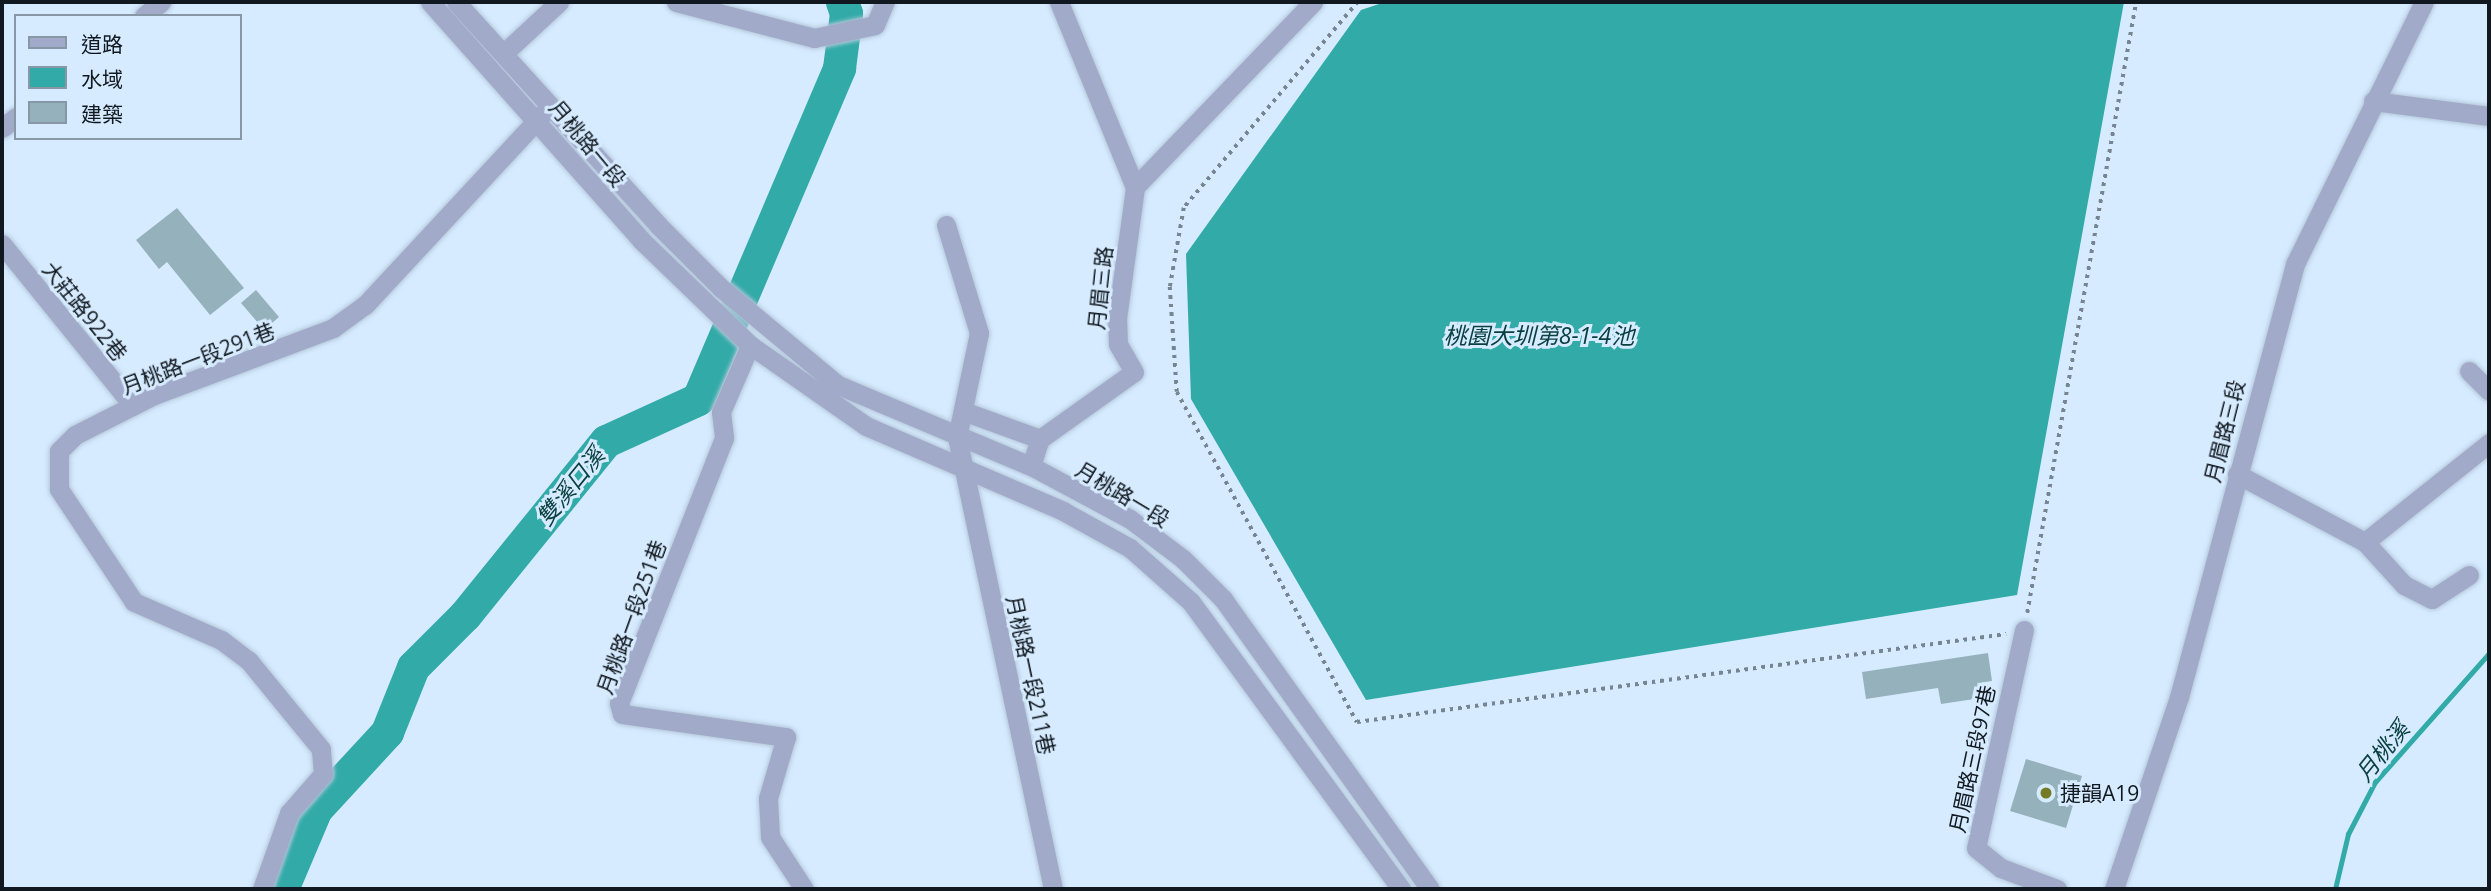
<!DOCTYPE html>
<meta charset="utf-8">
<style>
body{margin:0}
#map{position:relative;width:2491px;height:891px;overflow:hidden;background:#d6ebff;font-family:"Open Sans","Noto Sans TC",sans-serif}
div>[style]{position:absolute}
.water>*{inset:0;background:#31aaa8}
.stream>*{height:5px;margin:-2.5px;padding:0 2.5px;transform-origin:2.5px;border-radius:2.5px;background:#31aaa8}
.river>*{height:33px;margin:-16.5px;padding:0 16.5px;transform-origin:16.5px;border-radius:16.5px;background:#31aaa8}
.building>*{inset:0;background:#95b2bc}
.path>*{height:3.5px;margin-top:-1.75px;transform-origin:0;background:repeating-linear-gradient(90deg,#768592 0 3.5px,transparent 0 8.5px)}
.roads{filter:drop-shadow(0 0 2px #b6c9db) drop-shadow(0 0 2px #b6c9db)}
.minor>*{height:19px;margin:-9.5px;padding:0 9.5px;transform-origin:9.5px;border-radius:9.5px;background:#a2aaca}
.dots>*{width:19px;height:19px;translate:-50% -50%;box-sizing:border-box;border:4px solid #d6ebff;border-radius:50%}
span{translate:-50% -50%;white-space:nowrap;text-align:center;line-height:1.15;-webkit-text-stroke:6px #d6ebff;paint-order:stroke}
.street-label{font-size:21px;color:#11181f}
.poi-label{font-size:21px;color:#11181f}
.left{translate:0 -50%;text-align:left}
.water-label{font-size:23px;color:#0a4040;font-style:italic}
.frame{position:absolute;inset:0;border:4px solid #11181f;pointer-events:none}
.legend{position:absolute;left:14px;top:14px;width:228px;height:126px;box-sizing:border-box;background:#d6ebff;border:2px solid #8797a5;margin:0;padding:9px 12px;list-style:none;font-size:21px;color:#11181f}
.legend li{display:flex;align-items:center;gap:14px;height:35px}
.legend b{width:35px;border:2px solid #8797a5}
</style>
<div id="map">
<div class="water">
<i style="clip-path:polygon(1385px 2px,2124px 2px,2017px 595px,1366px 700px,1191px 399px,1186px 254px,1361px 10px)"></i>
</div>
<div class="stream">
<i style="left:2335px;top:889px;width:57px;rotate:-76.7deg"></i>
<i style="left:2348px;top:834px;width:59px;rotate:-62.6deg"></i>
<i style="left:2375px;top:782px;width:172px;rotate:-48.5deg"></i>
</div>
<div class="river">
<i style="left:282px;top:889px;width:87px;rotate:-67deg"></i>
<i style="left:316px;top:809px;width:105px;rotate:-47.3deg"></i>
<i style="left:387px;top:732px;width:70px;rotate:-68.2deg"></i>
<i style="left:413px;top:667px;width:74px;rotate:-45deg"></i>
<i style="left:465px;top:615px;width:224px;rotate:-51deg"></i>
<i style="left:606px;top:441px;width:101px;rotate:-24.5deg"></i>
<i style="left:698px;top:399px;width:360px;rotate:-66.9deg"></i>
<i style="left:839px;top:68px;width:55px;rotate:-82.7deg"></i>
<i style="left:846px;top:13px;width:12px;rotate:-110deg"></i>
</div>
<div class="building">
<i style="clip-path:polygon(177px 208px,244px 288px,210px 315px,167px 262px,159px 269px,136px 240px)"></i>
<i style="clip-path:polygon(256px 290px,279px 317px,264px 330px,241px 303px)"></i>
<i style="clip-path:polygon(1988px 653px,1992px 681px,1979px 683px,1981px 698px,1941px 704px,1938px 688px,1866px 699px,1862px 672px)"></i>
<i style="clip-path:polygon(2026px 759px,2082px 776px,2066px 828px,2010px 811px)"></i>
</div>
<div class="path">
<i style="left:1358px;top:2px;width:270px;rotate:130.2deg"></i>
<i style="left:1184px;top:208px;width:80px;rotate:100deg"></i>
<i style="left:1170px;top:287px;width:105px;rotate:86.2deg"></i>
<i style="left:1177px;top:392px;width:376px;rotate:61.4deg"></i>
<i style="left:1357px;top:722px;width:655px;rotate:-7.72deg"></i>
<i style="left:2027px;top:613px;width:621px;rotate:-79.89deg"></i>
</div>
<div class="roads">
<div class="minor">
<i style="left:430px;top:2px;width:318px;rotate:48.4deg"></i>
<i style="left:641px;top:240px;width:151px;rotate:43.9deg"></i>
<i style="left:750px;top:345px;width:141px;rotate:34.9deg"></i>
<i style="left:866px;top:426px;width:215px;rotate:23.3deg"></i>
<i style="left:1063px;top:511px;width:77px;rotate:28.9deg"></i>
<i style="left:1130px;top:548px;width:81px;rotate:41.5deg"></i>
<i style="left:1191px;top:602px;width:356px;rotate:53.8deg"></i>
<i style="left:456px;top:2px;width:301px;rotate:47.8deg"></i>
<i style="left:658px;top:225px;width:89px;rotate:45deg"></i>
<i style="left:721px;top:288px;width:152px;rotate:39.7deg"></i>
<i style="left:838px;top:385px;width:209px;rotate:22.8deg"></i>
<i style="left:1031px;top:466px;width:112px;rotate:28.2deg"></i>
<i style="left:1130px;top:519px;width:66px;rotate:37deg"></i>
<i style="left:1183px;top:559px;width:57px;rotate:45deg"></i>
<i style="left:1223px;top:599px;width:356px;rotate:54.5deg"></i>
<i style="left:676px;top:2px;width:143px;rotate:14.6deg"></i>
<i style="left:814px;top:38px;width:62px;rotate:-12deg"></i>
<i style="left:875px;top:25px;width:25px;rotate:-67deg"></i>
<i style="left:1059px;top:2px;width:200px;rotate:67.7deg"></i>
<i style="left:1135px;top:187px;width:257px;rotate:-46.1deg"></i>
<i style="left:144px;top:16px;width:22px;rotate:-39deg"></i>
<i style="left:504px;top:53px;width:75px;rotate:-42.8deg"></i>
<i style="left:2373px;top:101px;width:117px;rotate:7.4deg"></i>
<i style="left:2px;top:128px;width:18px;rotate:-38deg"></i>
<i style="left:946px;top:225px;width:113px;rotate:73deg"></i>
<i style="left:979px;top:333px;width:106px;rotate:101.9deg"></i>
<i style="left:957px;top:437px;width:462px;rotate:78deg"></i>
<i style="left:2px;top:244px;width:208px;rotate:51deg"></i>
<i style="left:750px;top:345px;width:73px;rotate:113.4deg"></i>
<i style="left:721px;top:412px;width:26px;rotate:83deg"></i>
<i style="left:724px;top:438px;width:285px;rotate:111.6deg"></i>
<i style="left:619px;top:703px;width:11px;rotate:75deg"></i>
<i style="left:622px;top:714px;width:166px;rotate:8deg"></i>
<i style="left:786px;top:737px;width:64px;rotate:106.4deg"></i>
<i style="left:768px;top:798px;width:39px;rotate:87deg"></i>
<i style="left:770px;top:837px;width:62px;rotate:56.8deg"></i>
<i style="left:2469px;top:371px;width:28px;rotate:45deg"></i>
<i style="left:963px;top:411px;width:82px;rotate:20deg"></i>
<i style="left:1031px;top:466px;width:28px;rotate:-72deg"></i>
<i style="left:1040px;top:439px;width:115px;rotate:-35.5deg"></i>
<i style="left:1134px;top:372px;width:32px;rotate:-120deg"></i>
<i style="left:1118px;top:344px;width:25px;rotate:-92deg"></i>
<i style="left:1117px;top:319px;width:133px;rotate:-82.2deg"></i>
<i style="left:2237px;top:474px;width:145px;rotate:28deg"></i>
<i style="left:2365px;top:542px;width:58px;rotate:47.8deg"></i>
<i style="left:2404px;top:585px;width:31px;rotate:27deg"></i>
<i style="left:2432px;top:599px;width:44px;rotate:-33deg"></i>
<i style="left:2365px;top:542px;width:159px;rotate:-38.6deg"></i>
<i style="left:2024px;top:630px;width:223px;rotate:102.4deg"></i>
<i style="left:1976px;top:848px;width:32px;rotate:39deg"></i>
<i style="left:2001px;top:868px;width:60px;rotate:20.6deg"></i>
<i style="left:262px;top:889px;width:81px;rotate:-70.4deg"></i>
<i style="left:289px;top:813px;width:52px;rotate:-48.9deg"></i>
<i style="left:323px;top:774px;width:25px;rotate:-95deg"></i>
<i style="left:321px;top:749px;width:114px;rotate:-129.3deg"></i>
<i style="left:249px;top:661px;width:35px;rotate:-143deg"></i>
<i style="left:221px;top:640px;width:95px;rotate:-156.4deg"></i>
<i style="left:134px;top:602px;width:136px;rotate:-123.6deg"></i>
<i style="left:59px;top:489px;width:38px;rotate:-90deg"></i>
<i style="left:59px;top:451px;width:23px;rotate:-45deg"></i>
<i style="left:75px;top:435px;width:89px;rotate:-26.9deg"></i>
<i style="left:154px;top:395px;width:191px;rotate:-20.5deg"></i>
<i style="left:333px;top:328px;width:39px;rotate:-36deg"></i>
<i style="left:365px;top:305px;width:265px;rotate:-47.1deg"></i>
<i style="left:2114px;top:889px;width:203px;rotate:-71.3deg"></i>
<i style="left:2179px;top:697px;width:448px;rotate:-75deg"></i>
<i style="left:2295px;top:264px;width:292px;rotate:-63.8deg"></i>
</div>
</div>
<div class="dots">
<i style="left:2046px;top:793px;background:#747b24"></i>
</div>
<div class="street-label">
<span style="left:588px;top:143px;rotate:50deg">月桃路一段</span>
<span style="left:1100px;top:288px;rotate:-84deg">月眉三路</span>
<span style="left:85px;top:311px;rotate:51deg">大莊路922巷</span>
<span style="left:198px;top:358px;rotate:-21deg">月桃路一段291巷</span>
<span style="left:2224px;top:431px;rotate:-76deg">月眉路三段</span>
<span style="left:1123px;top:494px;rotate:31deg">月桃路一段</span>
<span style="left:631px;top:617px;rotate:-70deg">月桃路一段251巷</span>
<span style="left:1031px;top:675px;rotate:78deg">月桃路一段211巷</span>
<span style="left:1972px;top:759px;rotate:-78deg">月眉路三段97巷</span>
</div>
<div class="poi-label">
<span class="left" style="left:2060px;top:793px">捷韻A19</span>
</div>
<div class="water-label">
<span style="left:1539px;top:335px">桃園大圳第8-1-4池</span>
<span style="left:570px;top:486px;rotate:-51deg">雙溪口溪</span>
<span style="left:2382px;top:751px;rotate:-51deg">月桃溪</span>
</div>
<div class="frame"></div>
<ul class="legend">
<li><b style="height:9px;background:#a2aaca"></b>道路</li>
<li><b style="height:19px;background:#31aaa8"></b>水域</li>
<li><b style="height:19px;background:#95b2bc"></b>建築</li>
</ul>
</div>
